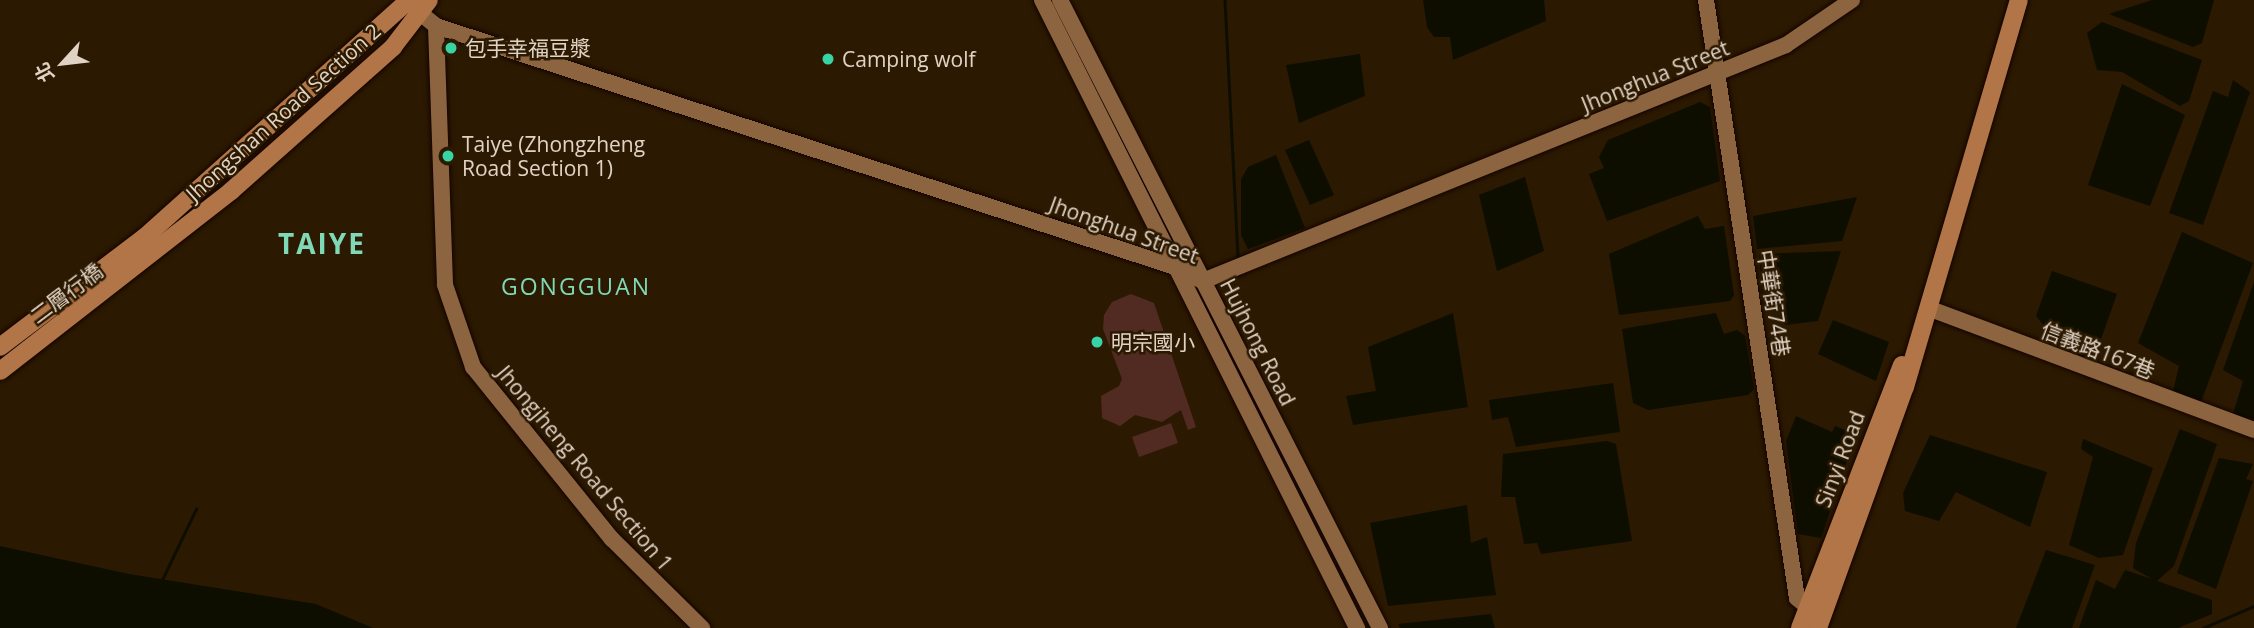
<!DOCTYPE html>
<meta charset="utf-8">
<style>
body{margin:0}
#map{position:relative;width:2254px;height:628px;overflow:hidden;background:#2c1901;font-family:"Open Sans","Noto Sans TC",sans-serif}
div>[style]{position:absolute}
.green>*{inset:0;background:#512b22}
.water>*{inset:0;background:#0e0e00}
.stream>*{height:2.5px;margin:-1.25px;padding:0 1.25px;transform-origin:1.25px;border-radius:1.25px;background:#0e0e00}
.roads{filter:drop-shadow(0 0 2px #130400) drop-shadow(0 0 2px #130400)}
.secondary>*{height:16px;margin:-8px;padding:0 8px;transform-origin:8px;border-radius:8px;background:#8d6440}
.primary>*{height:18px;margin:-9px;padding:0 9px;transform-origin:9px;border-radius:9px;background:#b27547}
.dots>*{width:19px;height:19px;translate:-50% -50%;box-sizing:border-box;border:4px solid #2c1901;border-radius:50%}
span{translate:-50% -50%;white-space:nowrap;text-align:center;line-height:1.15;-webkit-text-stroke:5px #2c1901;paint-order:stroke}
.poi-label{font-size:21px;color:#e0d3c4}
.left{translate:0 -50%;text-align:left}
.street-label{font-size:21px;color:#e0d3c4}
.neighbourhood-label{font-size:23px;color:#7fd9b7;letter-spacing:2px}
.district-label{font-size:28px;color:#7fd9b7;font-weight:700;letter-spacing:2px}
.north{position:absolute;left:28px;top:28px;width:70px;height:70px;-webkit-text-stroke:5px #2c1901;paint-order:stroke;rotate:243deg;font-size:19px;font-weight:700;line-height:28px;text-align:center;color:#e0d3c4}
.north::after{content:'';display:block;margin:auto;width:24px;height:32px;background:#e0d3c4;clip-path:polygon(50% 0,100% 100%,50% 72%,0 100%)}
</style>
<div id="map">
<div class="green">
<i style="clip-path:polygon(1131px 294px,1154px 303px,1196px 427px,1188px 430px,1181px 410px,1162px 422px,1135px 415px,1120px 426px,1102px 418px,1101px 396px,1119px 386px,1122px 379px,1103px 329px,1104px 315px,1112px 302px)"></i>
<i style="clip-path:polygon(1171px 423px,1178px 443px,1139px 457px,1132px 437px)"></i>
</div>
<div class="water">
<i style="clip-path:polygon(1423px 0,1544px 0,1546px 21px,1453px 60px,1450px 37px,1434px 37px,1427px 27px)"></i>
<i style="clip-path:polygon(2152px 0,2214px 0,2202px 43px,2193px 47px,2109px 14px)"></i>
<i style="clip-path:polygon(2102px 22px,2202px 60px,2189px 101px,2180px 106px,2122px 72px,2097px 70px,2087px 33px)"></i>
<i style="clip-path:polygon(1360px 54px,1365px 96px,1299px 123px,1286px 65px)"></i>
<i style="clip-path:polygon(2233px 80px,2250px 92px,2203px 225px,2169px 213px,2213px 91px,2228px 97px)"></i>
<i style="clip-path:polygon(2122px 84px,2185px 115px,2150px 206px,2088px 185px)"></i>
<i style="clip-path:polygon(1700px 102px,1710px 107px,1720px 181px,1607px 221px,1589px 174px,1604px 168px,1599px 157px,1608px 140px)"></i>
<i style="clip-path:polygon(1309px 140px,1334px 195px,1310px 205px,1285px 150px)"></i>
<i style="clip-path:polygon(1276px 155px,1305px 228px,1248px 249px,1241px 235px,1241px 179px,1248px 167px)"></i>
<i style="clip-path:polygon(1525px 177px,1544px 251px,1497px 271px,1479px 195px)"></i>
<i style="clip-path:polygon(1857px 197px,1842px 241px,1757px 249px,1753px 216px)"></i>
<i style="clip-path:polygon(1698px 216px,1705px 229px,1724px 226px,1734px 295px,1730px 301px,1619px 315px,1609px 254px)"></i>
<i style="clip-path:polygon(2182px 232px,2253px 263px,2201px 402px,2173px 391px,2179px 366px,2138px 343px)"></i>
<i style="clip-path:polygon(1841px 251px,1818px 321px,1785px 325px,1780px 304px,1763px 305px,1759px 254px)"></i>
<i style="clip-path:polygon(2052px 271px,2117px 294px,2093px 362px,2040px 342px,2044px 326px,2036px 316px)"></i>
<i style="clip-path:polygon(2254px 282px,2254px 420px,2233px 414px,2243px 381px,2223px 370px)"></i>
<i style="clip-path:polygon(1453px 313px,1468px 407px,1353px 425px,1346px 396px,1376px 391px,1368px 347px)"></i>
<i style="clip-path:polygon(1716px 313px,1724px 334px,1737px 330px,1745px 336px,1754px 389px,1748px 395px,1648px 410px,1633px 403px,1622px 329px)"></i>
<i style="clip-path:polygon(1833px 320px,1889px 342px,1876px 381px,1818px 354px)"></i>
<i style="clip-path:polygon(1613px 383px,1620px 432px,1516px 447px,1508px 417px,1492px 420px,1489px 400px)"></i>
<i style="clip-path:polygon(1796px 416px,1832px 432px,1835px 426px,1856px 434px,1821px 538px,1798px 534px,1786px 441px)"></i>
<i style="clip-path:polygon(2180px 429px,2217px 444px,2174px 566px,2157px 581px,2212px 600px,2212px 614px,2178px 628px,2079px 628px,2096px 580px,2115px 589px,2125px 570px,2152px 579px,2133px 568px,2136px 543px)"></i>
<i style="clip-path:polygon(1930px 435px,2047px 472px,2030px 527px,1956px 492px,1939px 521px,1905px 511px,1903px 493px)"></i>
<i style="clip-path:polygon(2083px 439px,2153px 468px,2123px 555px,2099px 558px,2069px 545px,2093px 457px,2081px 449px)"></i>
<i style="clip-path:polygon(1607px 441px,1616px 444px,1632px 541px,1541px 554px,1537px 543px,1524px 544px,1515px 497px,1501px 497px,1503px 454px)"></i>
<i style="clip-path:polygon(2219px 458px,2253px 464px,2246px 479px,2253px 481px,2216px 589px,2177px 573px)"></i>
<i style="clip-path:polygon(1467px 505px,1471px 543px,1487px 537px,1496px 595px,1388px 606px,1370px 523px)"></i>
<i style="clip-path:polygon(0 546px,129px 574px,316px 604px,373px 628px,0 628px)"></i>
<i style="clip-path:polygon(2046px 550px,2095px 565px,2072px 628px,2016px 628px)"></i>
<i style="clip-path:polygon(1491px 614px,1495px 628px,1400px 628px,1398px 624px)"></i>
</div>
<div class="stream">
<i style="left:1225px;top:0;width:260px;rotate:87.1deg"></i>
<i style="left:161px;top:582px;width:81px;rotate:-64.4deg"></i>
<i style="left:2203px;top:628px;width:56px;rotate:-23.3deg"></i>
</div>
<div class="roads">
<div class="secondary">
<i style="left:1042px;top:0;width:703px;rotate:63.36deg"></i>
<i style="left:1060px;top:0;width:705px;rotate:63deg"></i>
<i style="left:1706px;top:0;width:605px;rotate:81.35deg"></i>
<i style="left:1797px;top:598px;width:26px;rotate:40deg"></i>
<i style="left:409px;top:4px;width:35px;rotate:39deg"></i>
<i style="left:436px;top:26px;width:259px;rotate:88deg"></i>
<i style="left:445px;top:285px;width:87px;rotate:71.1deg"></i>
<i style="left:473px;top:367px;width:221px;rotate:51.1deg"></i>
<i style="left:612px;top:539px;width:127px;rotate:44.7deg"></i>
<i style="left:436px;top:26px;width:777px;rotate:18.06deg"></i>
<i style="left:1175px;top:267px;width:31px;rotate:27deg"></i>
<i style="left:1203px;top:281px;width:629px;rotate:-22.04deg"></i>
<i style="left:1786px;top:45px;width:80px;rotate:-34.3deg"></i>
<i style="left:1928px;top:308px;width:348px;rotate:20.5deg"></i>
</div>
<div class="primary">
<i style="left:0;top:347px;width:182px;rotate:-37.2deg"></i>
<i style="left:145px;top:237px;width:355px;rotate:-41.9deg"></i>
<i style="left:0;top:371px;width:293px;rotate:-37.9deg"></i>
<i style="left:231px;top:191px;width:217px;rotate:-41.6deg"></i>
<i style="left:393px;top:47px;width:59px;rotate:-52.5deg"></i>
<i style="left:1800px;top:628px;width:282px;rotate:-68.8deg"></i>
<i style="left:1818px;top:628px;width:256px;rotate:-70.2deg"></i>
<i style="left:1905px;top:387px;width:403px;rotate:-73.6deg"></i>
</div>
</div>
<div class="dots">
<i style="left:451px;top:48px;background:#39d4a5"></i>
<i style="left:828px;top:59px;background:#39d4a5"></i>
<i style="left:448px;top:156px;background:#39d4a5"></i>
<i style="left:1097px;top:342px;background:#39d4a5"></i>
</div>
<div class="poi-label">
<span class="left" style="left:465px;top:48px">包手幸福豆漿</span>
<span class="left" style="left:842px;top:59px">Camping wolf</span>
<span class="left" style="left:462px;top:156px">Taiye (Zhongzheng<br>Road Section 1)</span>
<span class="left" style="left:1111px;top:342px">明宗國小</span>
</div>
<div class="street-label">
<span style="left:1655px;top:76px;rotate:-22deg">Jhonghua Street</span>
<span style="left:283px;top:112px;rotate:-42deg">Jhongshan Road Section 2</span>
<span style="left:1124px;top:230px;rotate:20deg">Jhonghua Street</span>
<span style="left:66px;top:293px;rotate:-37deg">二層行橋</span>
<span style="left:1774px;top:303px;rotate:81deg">中華街74巷</span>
<span style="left:1258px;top:342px;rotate:63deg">Hujhong Road</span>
<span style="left:2098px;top:350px;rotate:21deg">信義路167巷</span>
<span style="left:1840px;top:459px;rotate:-69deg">Sinyi Road</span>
<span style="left:585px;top:468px;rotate:50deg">Jhongjheng Road Section 1</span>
</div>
<div class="neighbourhood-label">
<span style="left:576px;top:286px">GONGGUAN</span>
</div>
<div class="district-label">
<span style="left:322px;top:243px">TAIYE</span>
</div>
<div class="north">北</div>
</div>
